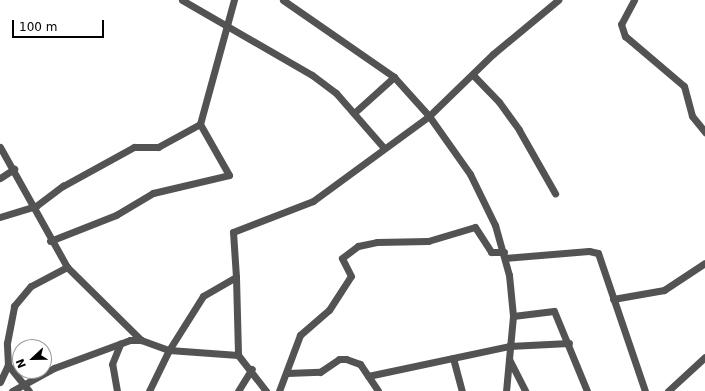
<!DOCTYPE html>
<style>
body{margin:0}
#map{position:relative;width:705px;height:391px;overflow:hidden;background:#fff;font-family:"DejaVu Sans",sans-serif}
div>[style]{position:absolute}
.street>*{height:7px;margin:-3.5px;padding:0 3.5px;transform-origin:3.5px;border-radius:3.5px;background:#535353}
span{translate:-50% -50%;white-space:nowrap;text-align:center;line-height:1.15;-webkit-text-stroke:4px #fff;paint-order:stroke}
.north{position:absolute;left:12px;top:339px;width:40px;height:40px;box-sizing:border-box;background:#fff;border:1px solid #999;border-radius:50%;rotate:248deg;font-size:11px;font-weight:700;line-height:16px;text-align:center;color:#000}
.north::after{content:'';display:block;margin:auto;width:14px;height:18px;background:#000;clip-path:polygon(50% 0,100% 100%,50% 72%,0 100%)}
.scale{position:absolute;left:12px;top:20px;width:92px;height:18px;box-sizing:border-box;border:2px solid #000;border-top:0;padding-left:5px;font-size:12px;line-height:14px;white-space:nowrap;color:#000;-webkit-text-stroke:3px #fff;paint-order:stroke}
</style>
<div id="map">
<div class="street">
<i style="left:182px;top:0;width:150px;rotate:30deg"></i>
<i style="left:312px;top:75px;width:30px;rotate:37deg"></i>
<i style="left:336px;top:93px;width:73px;rotate:48.9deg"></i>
<i style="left:283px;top:0;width:135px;rotate:34.7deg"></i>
<i style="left:394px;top:77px;width:52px;rotate:48.1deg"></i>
<i style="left:429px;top:116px;width:71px;rotate:54.7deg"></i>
<i style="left:470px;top:174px;width:57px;rotate:63.9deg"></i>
<i style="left:495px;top:225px;width:52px;rotate:74.4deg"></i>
<i style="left:509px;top:275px;width:41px;rotate:84.4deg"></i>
<i style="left:513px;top:316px;width:75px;rotate:95.3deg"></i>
<i style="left:634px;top:0;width:27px;rotate:118deg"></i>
<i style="left:621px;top:24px;width:13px;rotate:72deg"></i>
<i style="left:625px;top:36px;width:77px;rotate:40.3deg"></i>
<i style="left:684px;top:86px;width:31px;rotate:75deg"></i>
<i style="left:692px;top:116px;width:21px;rotate:51deg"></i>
<i style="left:473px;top:75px;width:37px;rotate:46deg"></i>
<i style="left:499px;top:102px;width:34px;rotate:54deg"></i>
<i style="left:519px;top:130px;width:73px;rotate:60.3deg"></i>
<i style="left:354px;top:113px;width:54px;rotate:-42deg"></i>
<i style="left:0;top:147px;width:137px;rotate:60.8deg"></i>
<i style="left:67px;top:267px;width:104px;rotate:44.6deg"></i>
<i style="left:0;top:178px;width:17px;rotate:-33deg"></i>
<i style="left:0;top:217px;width:38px;rotate:-17deg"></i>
<i style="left:36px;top:206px;width:34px;rotate:-37deg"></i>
<i style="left:63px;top:186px;width:81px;rotate:-28.8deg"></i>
<i style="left:134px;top:147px;width:24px"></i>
<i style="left:158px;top:147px;width:48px;rotate:-28.7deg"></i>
<i style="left:200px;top:124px;width:129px;rotate:-74.7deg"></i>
<i style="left:50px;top:241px;width:71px;rotate:-21.5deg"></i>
<i style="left:116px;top:215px;width:43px;rotate:-30.7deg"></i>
<i style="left:153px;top:193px;width:78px;rotate:-13.3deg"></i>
<i style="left:229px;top:175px;width:59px;rotate:-119.6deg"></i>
<i style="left:505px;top:258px;width:84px;rotate:-4.8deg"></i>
<i style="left:589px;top:251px;width:9px;rotate:13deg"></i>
<i style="left:598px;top:253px;width:146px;rotate:71.2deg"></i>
<i style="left:236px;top:277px;width:78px;rotate:88.5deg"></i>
<i style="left:613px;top:299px;width:52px;rotate:-10deg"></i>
<i style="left:664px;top:290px;width:49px;rotate:-33.4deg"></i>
<i style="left:513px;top:316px;width:41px;rotate:-7deg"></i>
<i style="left:554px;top:311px;width:87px;rotate:67.6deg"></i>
<i style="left:453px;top:358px;width:34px;rotate:75deg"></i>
<i style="left:509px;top:359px;width:36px;rotate:63deg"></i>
<i style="left:8px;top:365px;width:33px;rotate:51deg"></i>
<i style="left:287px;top:373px;width:33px;rotate:-2deg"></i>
<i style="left:320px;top:372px;width:23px;rotate:-34deg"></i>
<i style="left:339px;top:359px;width:7px"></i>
<i style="left:346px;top:359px;width:15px;rotate:20deg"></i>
<i style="left:360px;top:364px;width:32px;rotate:56deg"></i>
<i style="left:368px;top:376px;width:144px;rotate:-12deg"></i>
<i style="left:509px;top:346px;width:60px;rotate:-2.9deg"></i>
<i style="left:0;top:382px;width:19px;rotate:-65deg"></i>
<i style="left:8px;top:365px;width:22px;rotate:-93deg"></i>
<i style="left:7px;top:343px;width:38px;rotate:-79deg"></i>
<i style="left:14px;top:306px;width:26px;rotate:-50deg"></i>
<i style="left:31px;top:286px;width:41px;rotate:-27.8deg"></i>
<i style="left:12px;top:391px;width:48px;rotate:-28.7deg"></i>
<i style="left:54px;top:368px;width:81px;rotate:-20.2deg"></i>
<i style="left:130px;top:340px;width:11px"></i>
<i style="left:141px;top:340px;width:30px;rotate:20deg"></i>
<i style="left:169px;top:350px;width:69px;rotate:4.1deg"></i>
<i style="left:238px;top:355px;width:46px;rotate:52.1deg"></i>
<i style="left:117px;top:391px;width:27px;rotate:-100deg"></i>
<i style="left:112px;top:364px;width:22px;rotate:-68deg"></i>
<i style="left:149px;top:391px;width:46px;rotate:-64deg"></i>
<i style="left:169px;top:350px;width:64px;rotate:-57.8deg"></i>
<i style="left:203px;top:296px;width:38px;rotate:-30deg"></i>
<i style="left:236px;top:277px;width:45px;rotate:-93.8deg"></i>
<i style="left:233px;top:232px;width:86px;rotate:-21.2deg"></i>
<i style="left:313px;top:201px;width:144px;rotate:-36.2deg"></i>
<i style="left:429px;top:116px;width:89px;rotate:-44.1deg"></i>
<i style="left:493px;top:54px;width:85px;rotate:-39.7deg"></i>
<i style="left:238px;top:391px;width:26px;rotate:-58deg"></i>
<i style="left:279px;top:391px;width:60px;rotate:-69.4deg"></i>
<i style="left:300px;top:335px;width:38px;rotate:-41deg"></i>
<i style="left:329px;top:310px;width:40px;rotate:-57.1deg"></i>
<i style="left:351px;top:276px;width:20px;rotate:-117deg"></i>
<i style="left:342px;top:258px;width:20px;rotate:-37deg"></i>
<i style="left:358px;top:246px;width:19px;rotate:-12deg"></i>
<i style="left:377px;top:242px;width:51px;rotate:-1.1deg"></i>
<i style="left:428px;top:241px;width:49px;rotate:-16.6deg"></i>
<i style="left:475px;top:227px;width:30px;rotate:57deg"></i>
<i style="left:491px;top:252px;width:13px"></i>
<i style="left:668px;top:391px;width:50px;rotate:-42.6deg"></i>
</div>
<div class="north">N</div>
<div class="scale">100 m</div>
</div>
